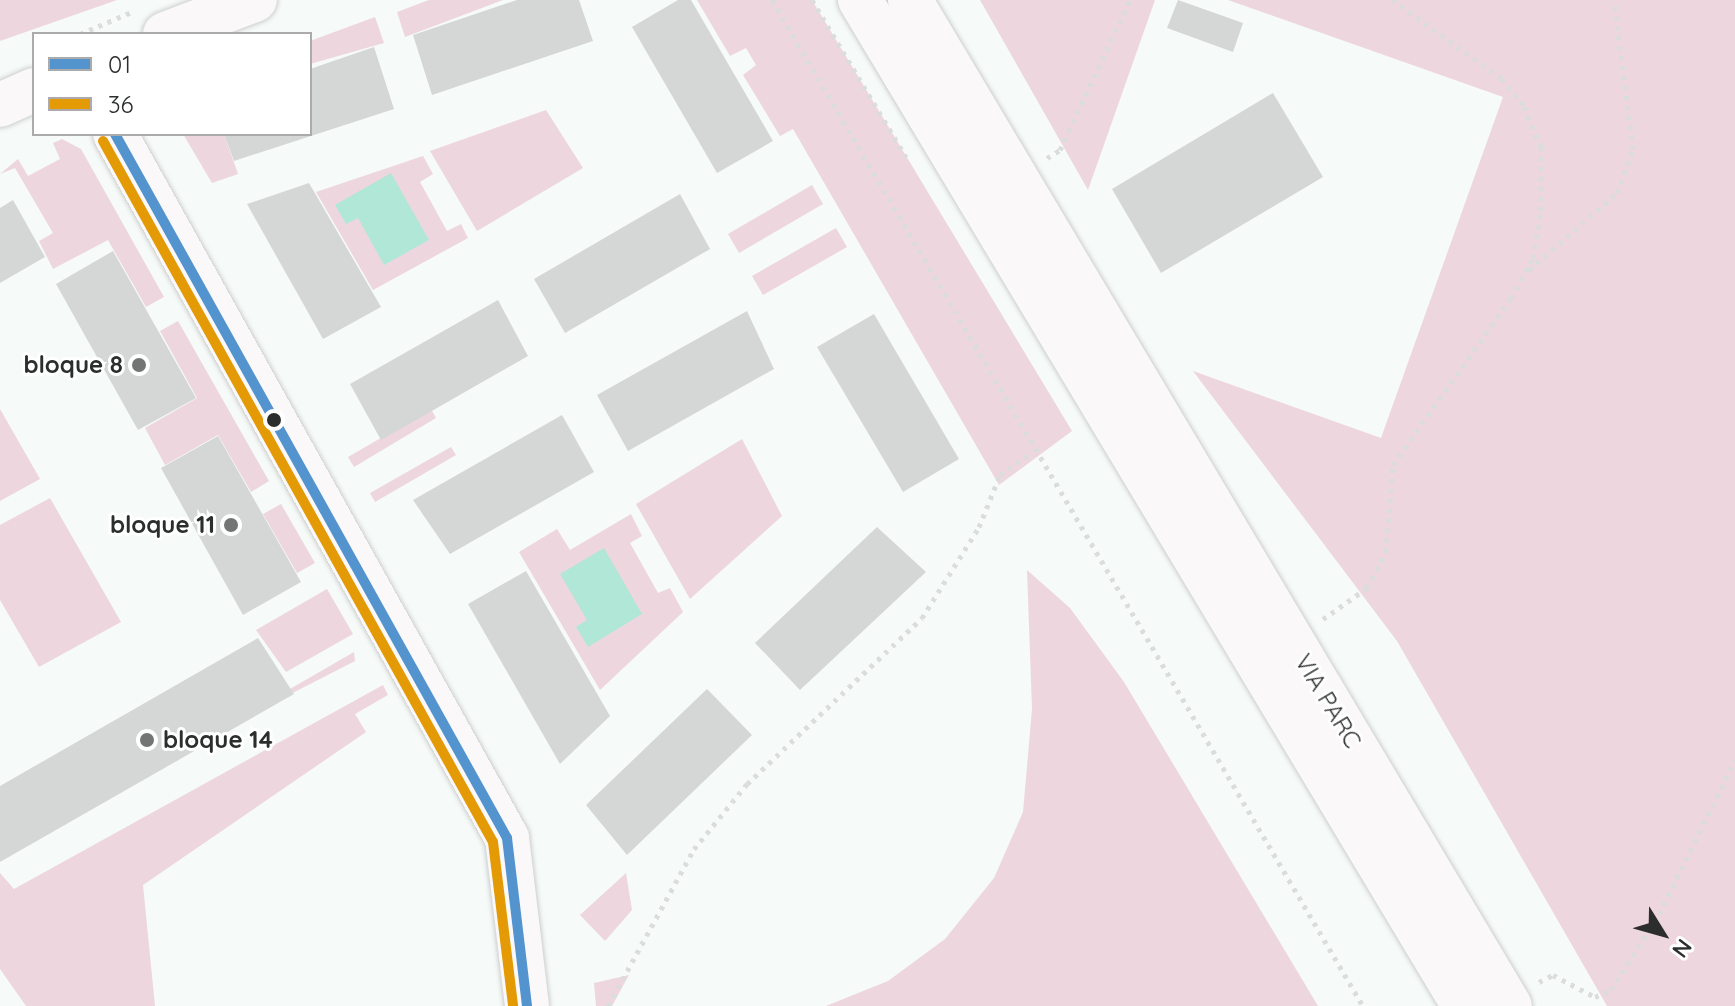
<!DOCTYPE html>
<style>
body{margin:0}
#map{position:relative;width:1735px;height:1006px;overflow:hidden;background:#f6faf8;font-family:Quicksand,sans-serif}
div>[style]{position:absolute}
.green>*{inset:0;background:#eed6de}
.water>*{inset:0;background:#b1e7d6}
.building>*{inset:0;background:#d4d7d6}
.path>*{height:5px;margin-top:-2.5px;transform-origin:0;background:repeating-linear-gradient(90deg,#dbdcdc 0 4px,transparent 0 10px)}
.roads{filter:drop-shadow(0 0 2px #cccfce) drop-shadow(0 0 2px #cccfce)}
.secondary>*{height:44px;margin:-22px;padding:0 22px;transform-origin:22px;border-radius:22px;background:#faf8f9}
.bus-1>*{height:10px;margin:-5px;padding:0 5px;transform-origin:5px;border-radius:5px;background:#5393ce}
.bus-2>*{height:10px;margin:-5px;padding:0 5px;transform-origin:5px;border-radius:5px;background:#e39a05}
.dots>*{width:22px;height:22px;translate:-50% -50%;box-sizing:border-box;border:4px solid #fff;border-radius:50%}
span{translate:-50% -50%;white-space:nowrap;text-align:center;line-height:1.15;-webkit-text-stroke:6px #fff;paint-order:stroke}
.poi-label{font-size:24px;color:#2c2e2e;font-weight:700}
.right{translate:-100% -50%;text-align:right}
.left{translate:0 -50%;text-align:left}
.street-label{font-size:24px;color:#2c2e2e}
.legend{position:absolute;left:32px;top:32px;width:280px;height:104px;box-sizing:border-box;background:#fff;border:2px solid #ababab;margin:0;padding:10px 14px;list-style:none;font-size:24px;color:#2c2e2e}
.legend li{display:flex;align-items:center;gap:16px;height:40px}
.legend b{width:40px;border:2px solid #ababab}
.north{position:absolute;left:1623px;top:894px;width:80px;height:80px;-webkit-text-stroke:6px #fff;paint-order:stroke;rotate:127deg;font-size:22px;font-weight:700;line-height:32px;text-align:center;color:#2c2e2e}
.north::after{content:'';display:block;margin:auto;width:28px;height:36px;background:#2c2e2e;clip-path:polygon(50% 0,100% 100%,50% 72%,0 100%)}
</style>
<div id="map">
<div class="green">
<i style="clip-path:polygon(0 0,117px 0,0 41px)"></i>
<i style="clip-path:polygon(429px 0,503px 0,405px 37px,397px 12px)"></i>
<i style="clip-path:polygon(697px 0,812px 0,1072px 431px,999px 485px,793px 129px,780px 136px,743px 75px,756px 65px,746px 48px,730px 56px)"></i>
<i style="clip-path:polygon(980px 0,1155px 0,1088px 190px)"></i>
<i style="clip-path:polygon(1228px 0,1735px 0,1735px 1006px,1607px 1006px,1397px 641px,1193px 371px,1381px 438px,1503px 97px)"></i>
<i style="clip-path:polygon(375px 17px,384px 43px,310px 64px,310px 41px)"></i>
<i style="clip-path:polygon(546px 110px,583px 168px,477px 231px,430px 151px)"></i>
<i style="clip-path:polygon(183px 134px,224px 134px,238px 174px,212px 183px)"></i>
<i style="clip-path:polygon(62px 139px,81px 149px,164px 297px,146px 307px,108px 240px,53px 269px,39px 241px,53px 233px,15px 168px,0 174px,18px 159px,28px 176px,60px 159px,53px 143px)"></i>
<i style="clip-path:polygon(423px 156px,433px 174px,420px 182px,447px 231px,461px 224px,468px 238px,373px 290px,316px 192px)"></i>
<i style="clip-path:polygon(812px 185px,823px 204px,739px 253px,728px 234px)"></i>
<i style="clip-path:polygon(836px 228px,847px 247px,763px 295px,752px 276px)"></i>
<i style="clip-path:polygon(178px 321px,269px 481px,251px 492px,218px 435px,165px 465px,145px 428px,197px 398px,160px 331px)"></i>
<i style="clip-path:polygon(0 409px,40px 479px,0 501px)"></i>
<i style="clip-path:polygon(431px 409px,436px 418px,354px 467px,348px 457px)"></i>
<i style="clip-path:polygon(742px 439px,782px 516px,690px 599px,636px 504px)"></i>
<i style="clip-path:polygon(451px 447px,456px 455px,375px 502px,370px 493px)"></i>
<i style="clip-path:polygon(50px 498px,121px 622px,39px 667px,0 600px,0 525px)"></i>
<i style="clip-path:polygon(281px 504px,315px 563px,297px 573px,263px 514px)"></i>
<i style="clip-path:polygon(631px 514px,642px 536px,630px 543px,658px 593px,670px 588px,683px 612px,600px 690px,519px 552px,557px 529px,570px 550px)"></i>
<i style="clip-path:polygon(1027px 570px,1070px 608px,1124px 682px,1318px 1006px,826px 1006px,888px 981px,945px 939px,994px 878px,1023px 812px,1032px 709px)"></i>
<i style="clip-path:polygon(327px 589px,353px 634px,286px 672px,256px 630px)"></i>
<i style="clip-path:polygon(354px 652px,355px 661px,205px 738px)"></i>
<i style="clip-path:polygon(383px 685px,388px 695px,355px 714px,366px 732px,143px 885px,155px 1006px,26px 1006px,0 969px,0 873px,14px 889px)"></i>
<i style="clip-path:polygon(626px 873px,632px 910px,605px 941px,580px 915px)"></i>
<i style="clip-path:polygon(629px 975px,612px 1006px,596px 1006px,594px 983px)"></i>
</div>
<div class="water">
<i style="clip-path:polygon(391px 173px,429px 240px,384px 265px,358px 218px,346px 224px,335px 205px)"></i>
<i style="clip-path:polygon(604px 548px,642px 614px,588px 647px,576px 627px,587px 620px,560px 574px)"></i>
</div>
<div class="building">
<i style="clip-path:polygon(517px 0,579px 0,593px 41px,432px 95px,413px 35px)"></i>
<i style="clip-path:polygon(678px 0,691px 0,773px 141px,717px 173px,632px 27px)"></i>
<i style="clip-path:polygon(1178px 0,1243px 23px,1233px 52px,1167px 28px)"></i>
<i style="clip-path:polygon(374px 47px,394px 109px,234px 161px,224px 134px,310px 134px,310px 69px)"></i>
<i style="clip-path:polygon(1273px 93px,1323px 177px,1161px 273px,1112px 189px)"></i>
<i style="clip-path:polygon(309px 183px,381px 307px,323px 339px,247px 204px)"></i>
<i style="clip-path:polygon(680px 194px,710px 249px,565px 333px,534px 279px)"></i>
<i style="clip-path:polygon(13px 200px,45px 257px,0 283px,0 208px)"></i>
<i style="clip-path:polygon(113px 251px,196px 398px,138px 430px,56px 284px)"></i>
<i style="clip-path:polygon(498px 300px,528px 356px,381px 440px,350px 384px)"></i>
<i style="clip-path:polygon(747px 311px,774px 369px,628px 451px,597px 395px)"></i>
<i style="clip-path:polygon(874px 314px,959px 459px,903px 492px,817px 347px)"></i>
<i style="clip-path:polygon(562px 415px,594px 472px,450px 554px,413px 500px)"></i>
<i style="clip-path:polygon(218px 436px,301px 582px,243px 615px,161px 468px)"></i>
<i style="clip-path:polygon(877px 527px,926px 572px,800px 690px,755px 643px)"></i>
<i style="clip-path:polygon(526px 571px,610px 716px,560px 764px,468px 604px)"></i>
<i style="clip-path:polygon(258px 638px,294px 694px,0 862px,0 786px)"></i>
<i style="clip-path:polygon(707px 689px,752px 735px,627px 855px,586px 805px)"></i>
</div>
<div class="path">
<i style="left:772px;top:0;width:1167px;rotate:59.57deg"></i>
<i style="left:812px;top:0;width:183px;rotate:59.1deg"></i>
<i style="left:80px;top:34px;width:59px;rotate:-23.1deg"></i>
<i style="left:1047px;top:158px;width:15px;rotate:-32deg"></i>
<i style="left:1060px;top:150px;width:166px;rotate:-65deg"></i>
<i style="left:1529px;top:270px;width:117px;rotate:-41.2deg"></i>
<i style="left:1617px;top:193px;width:47px;rotate:-70deg"></i>
<i style="left:1633px;top:149px;width:150px;rotate:-97.3deg"></i>
<i style="left:1323px;top:619px;width:54px;rotate:-35.2deg"></i>
<i style="left:1367px;top:588px;width:41px;rotate:-62.2deg"></i>
<i style="left:1386px;top:552px;width:87px;rotate:-85.4deg"></i>
<i style="left:1393px;top:465px;width:204px;rotate:-54.8deg"></i>
<i style="left:1511px;top:298px;width:46px;rotate:-61.2deg"></i>
<i style="left:1533px;top:258px;width:48px;rotate:-80.3deg"></i>
<i style="left:1541px;top:211px;width:64px;rotate:-90deg"></i>
<i style="left:1541px;top:147px;width:46px;rotate:-113.2deg"></i>
<i style="left:1523px;top:105px;width:35px;rotate:-129deg"></i>
<i style="left:1501px;top:78px;width:133px;rotate:-144.2deg"></i>
<i style="left:1539px;top:982px;width:16px;rotate:-27deg"></i>
<i style="left:1553px;top:975px;width:47px;rotate:27.6deg"></i>
<i style="left:1595px;top:997px;width:17px;rotate:-24deg"></i>
<i style="left:1611px;top:990px;width:90px;rotate:-57.7deg"></i>
<i style="left:1659px;top:914px;width:172px;rotate:-63.7deg"></i>
<i style="left:608px;top:1006px;width:179px;rotate:-61.3deg"></i>
<i style="left:694px;top:849px;width:84px;rotate:-50.8deg"></i>
<i style="left:747px;top:784px;width:241px;rotate:-43.5deg"></i>
<i style="left:922px;top:618px;width:107px;rotate:-57.9deg"></i>
<i style="left:979px;top:527px;width:56px;rotate:-68deg"></i>
<i style="left:1000px;top:475px;width:39px;rotate:-35deg"></i>
</div>
<div class="roads">
<div class="secondary">
<i style="left:860px;top:0;width:1173px;rotate:59.02deg"></i>
<i style="left:910px;top:0;width:1171px;rotate:59.19deg"></i>
<i style="left:165px;top:34px;width:96px;rotate:-20.7deg"></i>
<i style="left:0;top:105px;width:37px;rotate:-24deg"></i>
<i style="left:115px;top:134px;width:806px;rotate:60.89deg"></i>
<i style="left:507px;top:838px;width:169px;rotate:83.2deg"></i>
</div>
</div>
<div class="bus-1">
<i style="left:115px;top:134px;width:806px;rotate:60.89deg"></i>
<i style="left:507px;top:838px;width:169px;rotate:83.2deg"></i>
</div>
<div class="bus-2">
<i style="left:103px;top:141px;width:802px;rotate:60.91deg"></i>
<i style="left:493px;top:842px;width:165px;rotate:83deg"></i>
</div>
<div class="dots">
<i style="left:139px;top:365px;background:#737575"></i>
<i style="left:274px;top:420px;background:#2c2e2e"></i>
<i style="left:231px;top:525px;background:#737575"></i>
<i style="left:147px;top:740px;background:#737575"></i>
</div>
<div class="poi-label">
<span class="right" style="left:123px;top:365px">bloque 8</span>
<span class="right" style="left:215px;top:525px">bloque 11</span>
<span class="left" style="left:163px;top:740px">bloque 14</span>
</div>
<div class="street-label">
<span style="left:1328px;top:701px;rotate:59deg">VIA PARC</span>
</div>
<ul class="legend">
<li><b style="height:10px;background:#5393ce"></b>01</li>
<li><b style="height:10px;background:#e39a05"></b>36</li>
</ul>
<div class="north">N</div>
</div>
